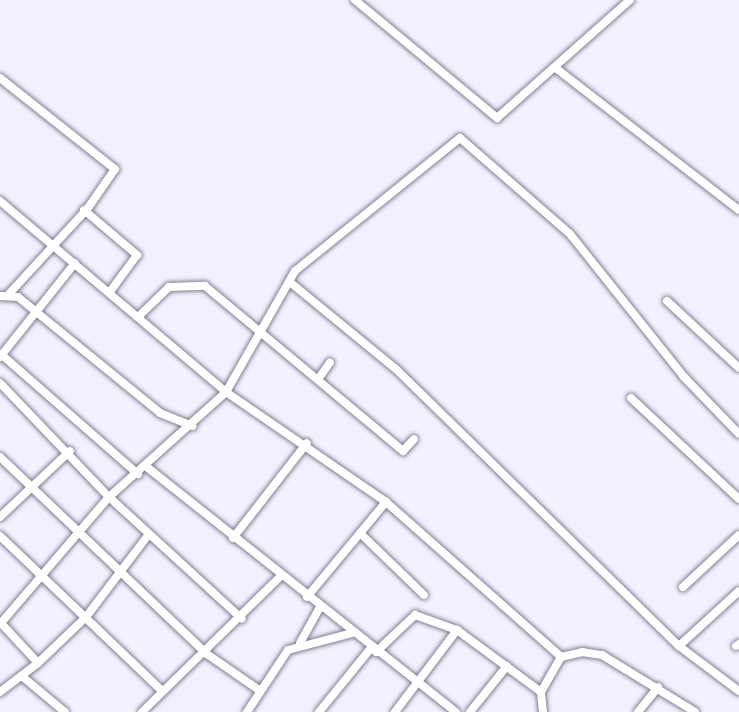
<!DOCTYPE html>
<style>
body{margin:0}
#map{position:relative;width:739px;height:712px;overflow:hidden;background:#f4f1ff;font-family:"Crimson Pro",serif}
div>[style]{position:absolute}
.roads{filter:drop-shadow(0 0 2px #837d91) drop-shadow(0 0 2px #837d91)}
.street>*{height:8px;margin:-4px;padding:0 4px;transform-origin:4px;border-radius:4px;background:#fff}
span{translate:-50% -50%;white-space:nowrap;text-align:center;line-height:1.15;-webkit-text-stroke:7px #fff;paint-order:stroke}
</style>
<div id="map">
<div class="roads">
<div class="street">
<i style="left:355px;top:0;width:185px;rotate:39.7deg"></i>
<i style="left:497px;top:118px;width:178px;rotate:-41.6deg"></i>
<i style="left:557px;top:69px;width:230px;rotate:37.8deg"></i>
<i style="left:0;top:78px;width:147px;rotate:38.4deg"></i>
<i style="left:115px;top:169px;width:47px;rotate:124.7deg"></i>
<i style="left:88px;top:208px;width:118px;rotate:132.6deg"></i>
<i style="left:0;top:201px;width:296px;rotate:40.2deg"></i>
<i style="left:226px;top:392px;width:194px;rotate:34.5deg"></i>
<i style="left:386px;top:502px;width:234px;rotate:41.5deg"></i>
<i style="left:84px;top:210px;width:70px;rotate:40.3deg"></i>
<i style="left:137px;top:255px;width:47px;rotate:126.4deg"></i>
<i style="left:291px;top:283px;width:137px;rotate:39.4deg"></i>
<i style="left:397px;top:370px;width:395px;rotate:44.4deg"></i>
<i style="left:679px;top:646px;width:75px;rotate:36.9deg"></i>
<i style="left:0;top:296px;width:18px;rotate:3deg"></i>
<i style="left:18px;top:297px;width:183px;rotate:39.2deg"></i>
<i style="left:160px;top:413px;width:35px;rotate:22deg"></i>
<i style="left:667px;top:301px;width:98px;rotate:42.9deg"></i>
<i style="left:138px;top:317px;width:43px;rotate:-44.1deg"></i>
<i style="left:169px;top:287px;width:36px;rotate:-2deg"></i>
<i style="left:205px;top:286px;width:258px;rotate:39.8deg"></i>
<i style="left:403px;top:451px;width:16px;rotate:-47deg"></i>
<i style="left:2px;top:355px;width:181px;rotate:41.2deg"></i>
<i style="left:0;top:357px;width:120px;rotate:-51.4deg"></i>
<i style="left:319px;top:378px;width:19px;rotate:-55deg"></i>
<i style="left:0;top:383px;width:158px;rotate:46.3deg"></i>
<i style="left:109px;top:497px;width:180px;rotate:42.5deg"></i>
<i style="left:631px;top:398px;width:148px;rotate:43.1deg"></i>
<i style="left:0;top:457px;width:286px;rotate:43.6deg"></i>
<i style="left:207px;top:654px;width:63px;rotate:34.7deg"></i>
<i style="left:148px;top:468px;width:393px;rotate:38.4deg"></i>
<i style="left:0;top:517px;width:96px;rotate:-43.3deg"></i>
<i style="left:360px;top:533px;width:89px;rotate:44.1deg"></i>
<i style="left:0;top:536px;width:224px;rotate:43.7deg"></i>
<i style="left:233px;top:538px;width:120px;rotate:-52.1deg"></i>
<i style="left:683px;top:587px;width:76px;rotate:-42.9deg"></i>
<i style="left:307px;top:597px;width:124px;rotate:-50.3deg"></i>
<i style="left:0;top:622px;width:56px;rotate:47.2deg"></i>
<i style="left:38px;top:663px;width:48px;rotate:142.7deg"></i>
<i style="left:1px;top:623px;width:166px;rotate:-49.4deg"></i>
<i style="left:109px;top:497px;width:157px;rotate:-41.9deg"></i>
<i style="left:226px;top:392px;width:139px;rotate:-60.3deg"></i>
<i style="left:295px;top:271px;width:212px;rotate:-38.9deg"></i>
<i style="left:460px;top:138px;width:146px;rotate:41.1deg"></i>
<i style="left:570px;top:234px;width:183px;rotate:51.4deg"></i>
<i style="left:684px;top:377px;width:79px;rotate:46deg"></i>
<i style="left:300px;top:643px;width:41px;rotate:-60.9deg"></i>
<i style="left:679px;top:646px;width:81px;rotate:-42.5deg"></i>
<i style="left:736px;top:646px;width:4px;rotate:-34deg"></i>
<i style="left:376px;top:652px;width:54px;rotate:-43.5deg"></i>
<i style="left:415px;top:615px;width:45px;rotate:19.7deg"></i>
<i style="left:457px;top:630px;width:104px;rotate:36.4deg"></i>
<i style="left:38px;top:663px;width:66px;rotate:-43.8deg"></i>
<i style="left:86px;top:617px;width:104px;rotate:-52.8deg"></i>
<i style="left:24px;top:678px;width:53px;rotate:39.7deg"></i>
<i style="left:142px;top:712px;width:193px;rotate:-44.4deg"></i>
<i style="left:247px;top:712px;width:74px;rotate:-56.5deg"></i>
<i style="left:288px;top:650px;width:66px;rotate:-14.9deg"></i>
<i style="left:319px;top:712px;width:82px;rotate:-50.9deg"></i>
<i style="left:395px;top:712px;width:103px;rotate:-52.9deg"></i>
<i style="left:470px;top:712px;width:59px;rotate:-51.2deg"></i>
<i style="left:543px;top:712px;width:20px;rotate:-96deg"></i>
<i style="left:541px;top:692px;width:40px;rotate:-60.3deg"></i>
<i style="left:561px;top:657px;width:22px;rotate:-13deg"></i>
<i style="left:582px;top:652px;width:20px;rotate:9deg"></i>
<i style="left:602px;top:655px;width:109px;rotate:31.5deg"></i>
<i style="left:638px;top:712px;width:32px;rotate:-51deg"></i>
</div>
</div>
</div>
